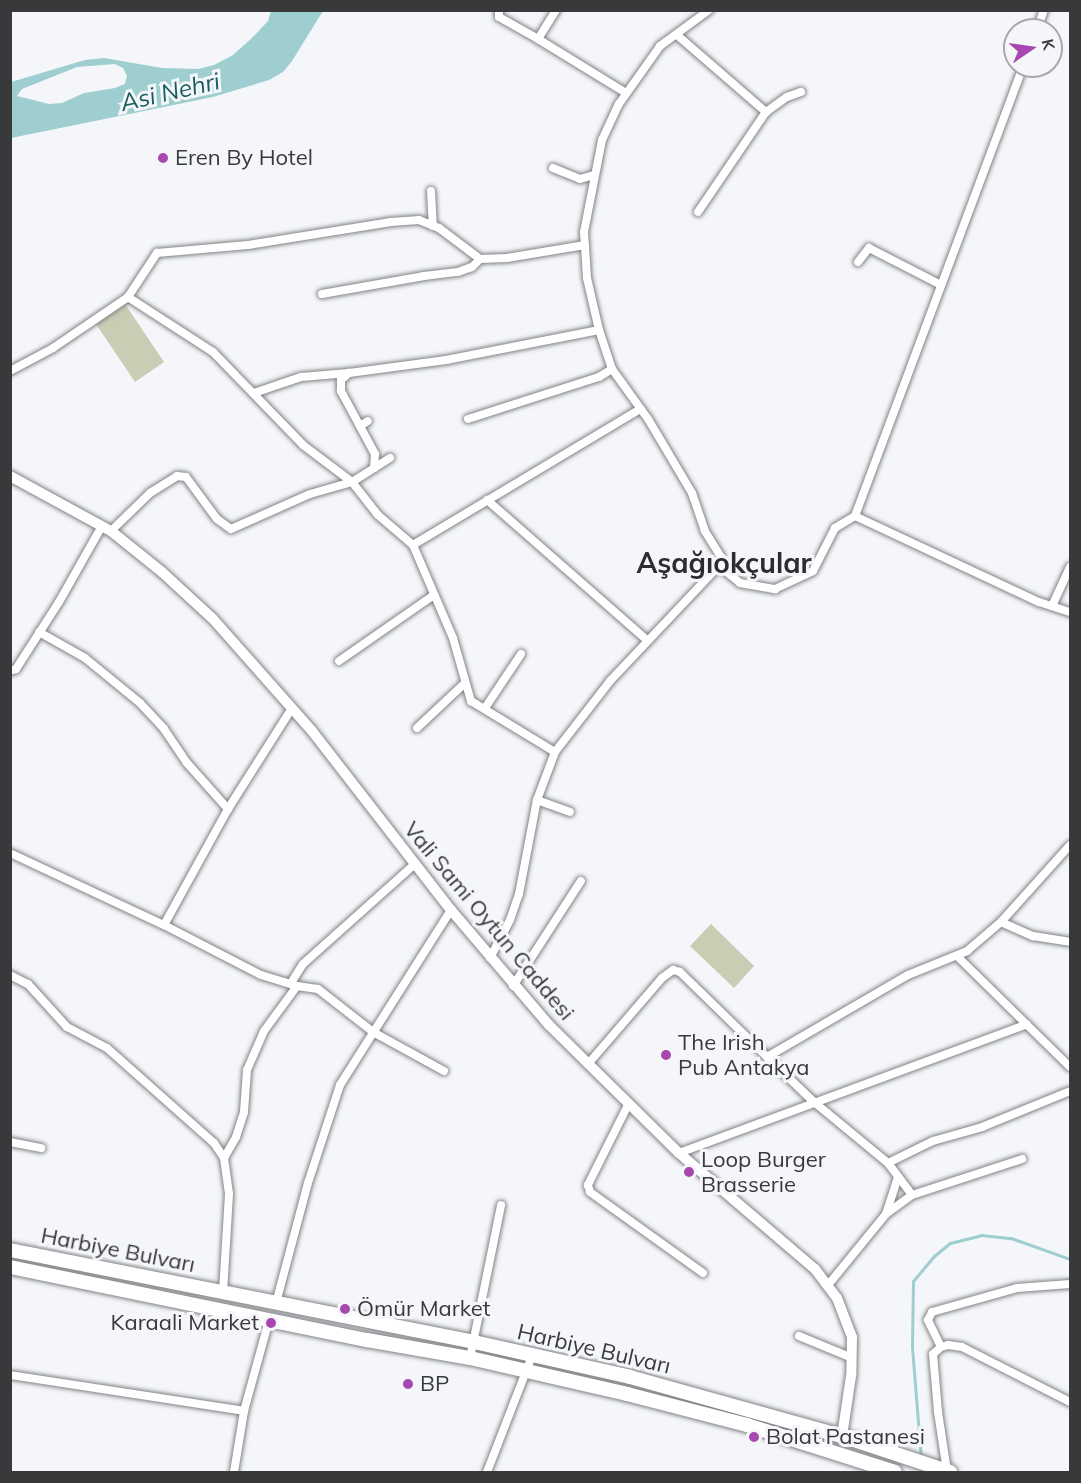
<!DOCTYPE html>
<meta charset="utf-8">
<style>
body{margin:0}
#map{position:relative;width:1081px;height:1483px;overflow:hidden;background:#f4f6fa;font-family:Mulish,sans-serif}
div>[style]{position:absolute}
.green>*{inset:0;background:#cacdb4}
.water>*{inset:0;background:#9ececf}
.stream>*{height:3px;margin:-1.5px;padding:0 1.5px;transform-origin:1.5px;border-radius:1.5px;background:#9ececf}
.roads{filter:drop-shadow(0 0 2px #818386) drop-shadow(0 0 2px #818386)}
.minor>*{height:8px;margin:-4px;padding:0 4px;transform-origin:4px;border-radius:4px;background:#fff}
.tertiary>*{height:10px;margin:-5px;padding:0 5px;transform-origin:5px;border-radius:5px;background:#fff}
.primary>*{height:14px;margin:-7px;padding:0 7px;transform-origin:7px;border-radius:7px;background:#fff}
.dots>*{width:16px;height:16px;translate:-50% -50%;box-sizing:border-box;border:3px solid #f4f6fa;border-radius:50%}
span{translate:-50% -50%;white-space:nowrap;text-align:center;line-height:1.15;-webkit-text-stroke:6px #f4f6fa;paint-order:stroke}
.poi-label{font-size:22px;color:#38393a}
.left{translate:0 -50%;text-align:left}
.right{translate:-100% -50%;text-align:right}
.street-label{font-size:22px;color:#38393a}
.water-label{font-size:24px;color:#195c5d;font-style:italic}
.district-label{font-size:28px;color:#2c2d30;font-weight:700}
.frame{position:absolute;inset:0;border:12px solid #38393a;pointer-events:none}
.north{position:absolute;left:1003px;top:18px;width:60px;height:60px;box-sizing:border-box;background:#f4f6fa;border:2px solid #a9aaad;border-radius:50%;rotate:77deg;font-size:16px;font-weight:700;line-height:24px;text-align:center;color:#38393a}
.north::after{content:'';display:block;margin:auto;width:21px;height:27px;background:#a748b0;clip-path:polygon(50% 0,100% 100%,50% 72%,0 100%)}
</style>
<div id="map">
<div class="green">
<i style="clip-path:polygon(125px 304px,164px 362px,135px 382px,96px 324px)"></i>
<i style="clip-path:polygon(711px 924px,754px 966px,734px 988px,690px 946px)"></i>
</div>
<div class="water">
<i style="clip-path:polygon(evenodd,271px 11px,323px 11px,292px 61px,283px 72px,269px 80px,213px 97px,11px 138px,11px 82px,85px 60px,104px 58px,162px 68px,198px 69px,214px 65px,233px 55px,252px 38px,268px 21px,271px 11px,115px 64px,123px 68px,127px 76px,125px 84px,115px 88px,84px 93px,62px 103px,49px 104px,17px 96px,22px 89px,77px 67px,115px 64px)"></i>
</div>
<div class="stream">
<i style="left:921px;top:1459px;width:113px;rotate:-94.6deg"></i>
<i style="left:912px;top:1346px;width:65px;rotate:-89.1deg"></i>
<i style="left:913px;top:1281px;width:33px;rotate:-50deg"></i>
<i style="left:934px;top:1256px;width:21px;rotate:-39deg"></i>
<i style="left:950px;top:1243px;width:32px;rotate:-14deg"></i>
<i style="left:981px;top:1235px;width:30px;rotate:6deg"></i>
<i style="left:1011px;top:1238px;width:63px;rotate:19.6deg"></i>
</div>
<div class="roads">
<div class="minor">
<i style="left:499px;top:10px;width:7px;rotate:90deg"></i>
<i style="left:499px;top:17px;width:45px;rotate:29.4deg"></i>
<i style="left:538px;top:39px;width:34px;rotate:-58deg"></i>
<i style="left:1037px;top:30px;width:21px;rotate:-71deg"></i>
<i style="left:677px;top:35px;width:118px;rotate:40.9deg"></i>
<i style="left:766px;top:112px;width:26px;rotate:-36deg"></i>
<i style="left:787px;top:97px;width:15px;rotate:-20deg"></i>
<i style="left:538px;top:39px;width:103px;rotate:31.5deg"></i>
<i style="left:553px;top:168px;width:29px;rotate:22deg"></i>
<i style="left:580px;top:179px;width:15px;rotate:-16deg"></i>
<i style="left:431px;top:191px;width:35px;rotate:87deg"></i>
<i style="left:698px;top:212px;width:121px;rotate:-55.8deg"></i>
<i style="left:858px;top:262px;width:18px;rotate:-52deg"></i>
<i style="left:869px;top:248px;width:81px;rotate:27.2deg"></i>
<i style="left:322px;top:294px;width:104px;rotate:-10deg"></i>
<i style="left:424px;top:276px;width:34px;rotate:-7deg"></i>
<i style="left:458px;top:272px;width:15px;rotate:-20deg"></i>
<i style="left:472px;top:267px;width:11px;rotate:-45deg"></i>
<i style="left:128px;top:297px;width:101px;rotate:32.9deg"></i>
<i style="left:213px;top:352px;width:129px;rotate:45.9deg"></i>
<i style="left:303px;top:445px;width:61px;rotate:37.1deg"></i>
<i style="left:352px;top:482px;width:26px;rotate:-32deg"></i>
<i style="left:374px;top:468px;width:14px;rotate:-86deg"></i>
<i style="left:375px;top:454px;width:72px;rotate:-118.4deg"></i>
<i style="left:341px;top:391px;width:11px;rotate:-90deg"></i>
<i style="left:341px;top:380px;width:11px;rotate:-41deg"></i>
<i style="left:349px;top:373px;width:98px;rotate:-7.6deg"></i>
<i style="left:446px;top:360px;width:156px;rotate:-11.1deg"></i>
<i style="left:10px;top:371px;width:49px;rotate:-28.1deg"></i>
<i style="left:53px;top:348px;width:91px;rotate:-34.2deg"></i>
<i style="left:128px;top:297px;width:53px;rotate:-56.6deg"></i>
<i style="left:157px;top:253px;width:91px;rotate:-5deg"></i>
<i style="left:248px;top:245px;width:145px;rotate:-9.1deg"></i>
<i style="left:391px;top:222px;width:28px;rotate:-4deg"></i>
<i style="left:419px;top:220px;width:22px;rotate:22deg"></i>
<i style="left:439px;top:228px;width:51px;rotate:37.1deg"></i>
<i style="left:480px;top:259px;width:27px;rotate:-2deg"></i>
<i style="left:507px;top:258px;width:79px;rotate:-9.5deg"></i>
<i style="left:254px;top:393px;width:50px;rotate:-18.8deg"></i>
<i style="left:301px;top:377px;width:48px;rotate:-4.8deg"></i>
<i style="left:468px;top:419px;width:138px;rotate:-17.8deg"></i>
<i style="left:599px;top:377px;width:15px;rotate:-32deg"></i>
<i style="left:360px;top:426px;width:9px;rotate:-32deg"></i>
<i style="left:374px;top:468px;width:19px;rotate:-32deg"></i>
<i style="left:487px;top:500px;width:213px;rotate:41.2deg"></i>
<i style="left:855px;top:516px;width:480px;rotate:-69.5deg"></i>
<i style="left:111px;top:531px;width:54px;rotate:-44.3deg"></i>
<i style="left:150px;top:493px;width:32px;rotate:-32deg"></i>
<i style="left:177px;top:476px;width:9px;rotate:6deg"></i>
<i style="left:186px;top:477px;width:52px;rotate:53.6deg"></i>
<i style="left:217px;top:519px;width:17px;rotate:36deg"></i>
<i style="left:231px;top:529px;width:86px;rotate:-23.9deg"></i>
<i style="left:310px;top:494px;width:44px;rotate:-15.9deg"></i>
<i style="left:352px;top:482px;width:42px;rotate:51.8deg"></i>
<i style="left:378px;top:515px;width:46px;rotate:40.6deg"></i>
<i style="left:413px;top:545px;width:101px;rotate:66.7deg"></i>
<i style="left:453px;top:638px;width:66px;rotate:74.1deg"></i>
<i style="left:471px;top:701px;width:98px;rotate:31.3deg"></i>
<i style="left:413px;top:545px;width:265px;rotate:-30.9deg"></i>
<i style="left:718px;top:565px;width:28px;rotate:39deg"></i>
<i style="left:740px;top:583px;width:36px;rotate:10deg"></i>
<i style="left:775px;top:589px;width:42px;rotate:-25.3deg"></i>
<i style="left:813px;top:571px;width:48px;rotate:-62.9deg"></i>
<i style="left:835px;top:528px;width:23px;rotate:-31deg"></i>
<i style="left:855px;top:516px;width:203px;rotate:25.1deg"></i>
<i style="left:1039px;top:602px;width:33px;rotate:18deg"></i>
<i style="left:1052px;top:606px;width:43px;rotate:-65.2deg"></i>
<i style="left:39px;top:632px;width:53px;rotate:29.5deg"></i>
<i style="left:85px;top:658px;width:71px;rotate:39.3deg"></i>
<i style="left:140px;top:703px;width:35px;rotate:47deg"></i>
<i style="left:164px;top:729px;width:41px;rotate:55.9deg"></i>
<i style="left:187px;top:763px;width:62px;rotate:48.3deg"></i>
<i style="left:339px;top:661px;width:116px;rotate:-34.8deg"></i>
<i style="left:10px;top:671px;width:6px;rotate:-18deg"></i>
<i style="left:16px;top:669px;width:80px;rotate:-57.3deg"></i>
<i style="left:59px;top:602px;width:87px;rotate:-60.5deg"></i>
<i style="left:485px;top:708px;width:65px;rotate:-56.3deg"></i>
<i style="left:417px;top:728px;width:66px;rotate:-43.2deg"></i>
<i style="left:537px;top:800px;width:35px;rotate:20deg"></i>
<i style="left:10px;top:853px;width:170px;rotate:25.1deg"></i>
<i style="left:164px;top:925px;width:109px;rotate:27.3deg"></i>
<i style="left:261px;top:975px;width:38px;rotate:17deg"></i>
<i style="left:297px;top:986px;width:21px;rotate:8deg"></i>
<i style="left:318px;top:989px;width:70px;rotate:38deg"></i>
<i style="left:373px;top:1032px;width:81px;rotate:28.8deg"></i>
<i style="left:1001px;top:922px;width:103px;rotate:-48.1deg"></i>
<i style="left:164px;top:925px;width:132px;rotate:-61.1deg"></i>
<i style="left:228px;top:809px;width:120px;rotate:-57.6deg"></i>
<i style="left:957px;top:956px;width:158px;rotate:44.5deg"></i>
<i style="left:490px;top:958px;width:43px;rotate:-62.2deg"></i>
<i style="left:510px;top:920px;width:28px;rotate:-71deg"></i>
<i style="left:519px;top:894px;width:96px;rotate:-79.2deg"></i>
<i style="left:537px;top:800px;width:51px;rotate:-69.4deg"></i>
<i style="left:555px;top:752px;width:90px;rotate:-52.2deg"></i>
<i style="left:610px;top:681px;width:154px;rotate:-46.6deg"></i>
<i style="left:716px;top:569px;width:13px;rotate:-67deg"></i>
<i style="left:721px;top:557px;width:31px;rotate:-122deg"></i>
<i style="left:705px;top:531px;width:40px;rotate:-108.9deg"></i>
<i style="left:692px;top:493px;width:86px;rotate:-120.7deg"></i>
<i style="left:648px;top:419px;width:62px;rotate:-125.8deg"></i>
<i style="left:612px;top:369px;width:41px;rotate:-108.4deg"></i>
<i style="left:599px;top:330px;width:53px;rotate:-103deg"></i>
<i style="left:587px;top:278px;width:46px;rotate:-93.7deg"></i>
<i style="left:584px;top:232px;width:94px;rotate:-78.9deg"></i>
<i style="left:602px;top:140px;width:40px;rotate:-65deg"></i>
<i style="left:619px;top:104px;width:71px;rotate:-54.7deg"></i>
<i style="left:660px;top:46px;width:61px;rotate:-36.3deg"></i>
<i style="left:10px;top:975px;width:20px;rotate:27deg"></i>
<i style="left:28px;top:984px;width:58px;rotate:47.8deg"></i>
<i style="left:67px;top:1027px;width:45px;rotate:27.7deg"></i>
<i style="left:107px;top:1048px;width:143px;rotate:41.6deg"></i>
<i style="left:214px;top:1143px;width:18px;rotate:56deg"></i>
<i style="left:224px;top:1158px;width:36px;rotate:82deg"></i>
<i style="left:229px;top:1194px;width:98px;rotate:93.5deg"></i>
<i style="left:291px;top:983px;width:22px;rotate:-58deg"></i>
<i style="left:303px;top:964px;width:150px;rotate:-41.8deg"></i>
<i style="left:513px;top:986px;width:125px;rotate:-57.1deg"></i>
<i style="left:767px;top:1057px;width:65px;rotate:43.8deg"></i>
<i style="left:814px;top:1102px;width:96px;rotate:39.5deg"></i>
<i style="left:888px;top:1163px;width:40px;rotate:53deg"></i>
<i style="left:912px;top:1195px;width:32px;rotate:144deg"></i>
<i style="left:886px;top:1214px;width:92px;rotate:129.2deg"></i>
<i style="left:588px;top:1064px;width:113px;rotate:-49.3deg"></i>
<i style="left:662px;top:978px;width:14px;rotate:-36deg"></i>
<i style="left:673px;top:970px;width:7px;rotate:16deg"></i>
<i style="left:680px;top:972px;width:122px;rotate:44.3deg"></i>
<i style="left:767px;top:1057px;width:163px;rotate:-30.2deg"></i>
<i style="left:908px;top:975px;width:64px;rotate:-22.1deg"></i>
<i style="left:967px;top:951px;width:45px;rotate:-40.5deg"></i>
<i style="left:1001px;top:922px;width:35px;rotate:24deg"></i>
<i style="left:1033px;top:936px;width:37px;rotate:9deg"></i>
<i style="left:629px;top:1103px;width:92px;rotate:116.6deg"></i>
<i style="left:588px;top:1185px;width:7px;rotate:74deg"></i>
<i style="left:590px;top:1192px;width:139px;rotate:35.6deg"></i>
<i style="left:10px;top:1142px;width:32px;rotate:11deg"></i>
<i style="left:679px;top:1153px;width:371px;rotate:-20.3deg"></i>
<i style="left:224px;top:1158px;width:24px;rotate:-60deg"></i>
<i style="left:236px;top:1137px;width:26px;rotate:-72deg"></i>
<i style="left:244px;top:1112px;width:42px;rotate:-85.9deg"></i>
<i style="left:247px;top:1070px;width:43px;rotate:-66.4deg"></i>
<i style="left:264px;top:1031px;width:56px;rotate:-53.7deg"></i>
<i style="left:888px;top:1163px;width:50px;rotate:-26.1deg"></i>
<i style="left:933px;top:1141px;width:51px;rotate:-15.9deg"></i>
<i style="left:982px;top:1127px;width:95px;rotate:-22.2deg"></i>
<i style="left:912px;top:1195px;width:116px;rotate:-18.1deg"></i>
<i style="left:886px;top:1214px;width:39px;rotate:-72deg"></i>
<i style="left:276px;top:1303px;width:124px;rotate:-75.1deg"></i>
<i style="left:308px;top:1183px;width:103px;rotate:-71.9deg"></i>
<i style="left:340px;top:1085px;width:207px;rotate:-57.6deg"></i>
<i style="left:799px;top:1336px;width:57px;rotate:22.5deg"></i>
<i style="left:941px;top:1347px;width:30px;rotate:-116deg"></i>
<i style="left:928px;top:1320px;width:9px;rotate:-63deg"></i>
<i style="left:932px;top:1312px;width:88px;rotate:-15.8deg"></i>
<i style="left:1017px;top:1288px;width:53px;rotate:-4.3deg"></i>
<i style="left:470px;top:1358px;width:156px;rotate:-78.5deg"></i>
<i style="left:10px;top:1375px;width:237px;rotate:8.7deg"></i>
<i style="left:947px;top:1471px;width:60px;rotate:-98.7deg"></i>
<i style="left:938px;top:1412px;width:58px;rotate:-94.9deg"></i>
<i style="left:933px;top:1354px;width:11px;rotate:-41deg"></i>
<i style="left:941px;top:1347px;width:7px;rotate:-16deg"></i>
<i style="left:948px;top:1345px;width:14px;rotate:8deg"></i>
<i style="left:962px;top:1347px;width:121px;rotate:27deg"></i>
<i style="left:234px;top:1472px;width:62px;rotate:-80.7deg"></i>
<i style="left:244px;top:1411px;width:94px;rotate:-74.6deg"></i>
<i style="left:487px;top:1472px;width:124px;rotate:-68.8deg"></i>
</div>
<div class="tertiary">
<i style="left:10px;top:476px;width:115px;rotate:28.6deg"></i>
<i style="left:111px;top:531px;width:65px;rotate:38.8deg"></i>
<i style="left:162px;top:572px;width:69px;rotate:42.7deg"></i>
<i style="left:213px;top:619px;width:149px;rotate:48.5deg"></i>
<i style="left:312px;top:731px;width:227px;rotate:52.2deg"></i>
<i style="left:451px;top:910px;width:151px;rotate:49.6deg"></i>
<i style="left:549px;top:1025px;width:182px;rotate:44.6deg"></i>
<i style="left:679px;top:1153px;width:179px;rotate:40.5deg"></i>
<i style="left:815px;top:1269px;width:36px;rotate:53deg"></i>
<i style="left:837px;top:1298px;width:42px;rotate:69deg"></i>
<i style="left:852px;top:1337px;width:39px;rotate:91deg"></i>
<i style="left:851px;top:1376px;width:61px;rotate:98.5deg"></i>
</div>
<div class="primary">
<i style="left:10px;top:1250px;width:473px;rotate:11.2deg"></i>
<i style="left:474px;top:1342px;width:160px;rotate:12.6deg"></i>
<i style="left:630px;top:1377px;width:220px;rotate:15.6deg"></i>
<i style="left:842px;top:1436px;width:114px;rotate:18.4deg"></i>
<i style="left:10px;top:1267px;width:364px;rotate:11.6deg"></i>
<i style="left:367px;top:1340px;width:105px;rotate:9.9deg"></i>
<i style="left:470px;top:1358px;width:161px;rotate:12.9deg"></i>
<i style="left:627px;top:1394px;width:124px;rotate:14.5deg"></i>
<i style="left:747px;top:1425px;width:155px;rotate:17.6deg"></i>
</div>
</div>
<div class="dots">
<i style="left:163px;top:158px;background:#a748b0"></i>
<i style="left:666px;top:1055px;background:#a748b0"></i>
<i style="left:689px;top:1172px;background:#a748b0"></i>
<i style="left:345px;top:1309px;background:#a748b0"></i>
<i style="left:271px;top:1323px;background:#a748b0"></i>
<i style="left:408px;top:1384px;background:#a748b0"></i>
<i style="left:754px;top:1437px;background:#a748b0"></i>
</div>
<div class="poi-label">
<span class="left" style="left:175px;top:158px">Eren By Hotel</span>
<span class="left" style="left:678px;top:1055px">The Irish<br>Pub Antakya</span>
<span class="left" style="left:701px;top:1172px">Loop Burger<br>Brasserie</span>
<span class="left" style="left:357px;top:1309px">Ömür Market</span>
<span class="right" style="left:259px;top:1323px">Karaali Market</span>
<span class="left" style="left:420px;top:1384px">BP</span>
<span class="left" style="left:766px;top:1437px">Bolat Pastanesi</span>
</div>
<div class="street-label">
<span style="left:489px;top:921px;rotate:50deg">Vali Sami Oytun Caddesi</span>
<span style="left:118px;top:1250px;rotate:11deg">Harbiye Bulvarı</span>
<span style="left:594px;top:1349px;rotate:13deg">Harbiye Bulvarı</span>
</div>
<div class="water-label">
<span style="left:170px;top:92px;rotate:-13deg">Asi Nehri</span>
</div>
<div class="district-label">
<span style="left:724px;top:563px">Aşağıokçular</span>
</div>
<div class="frame"></div>
<div class="north">K</div>
</div>
